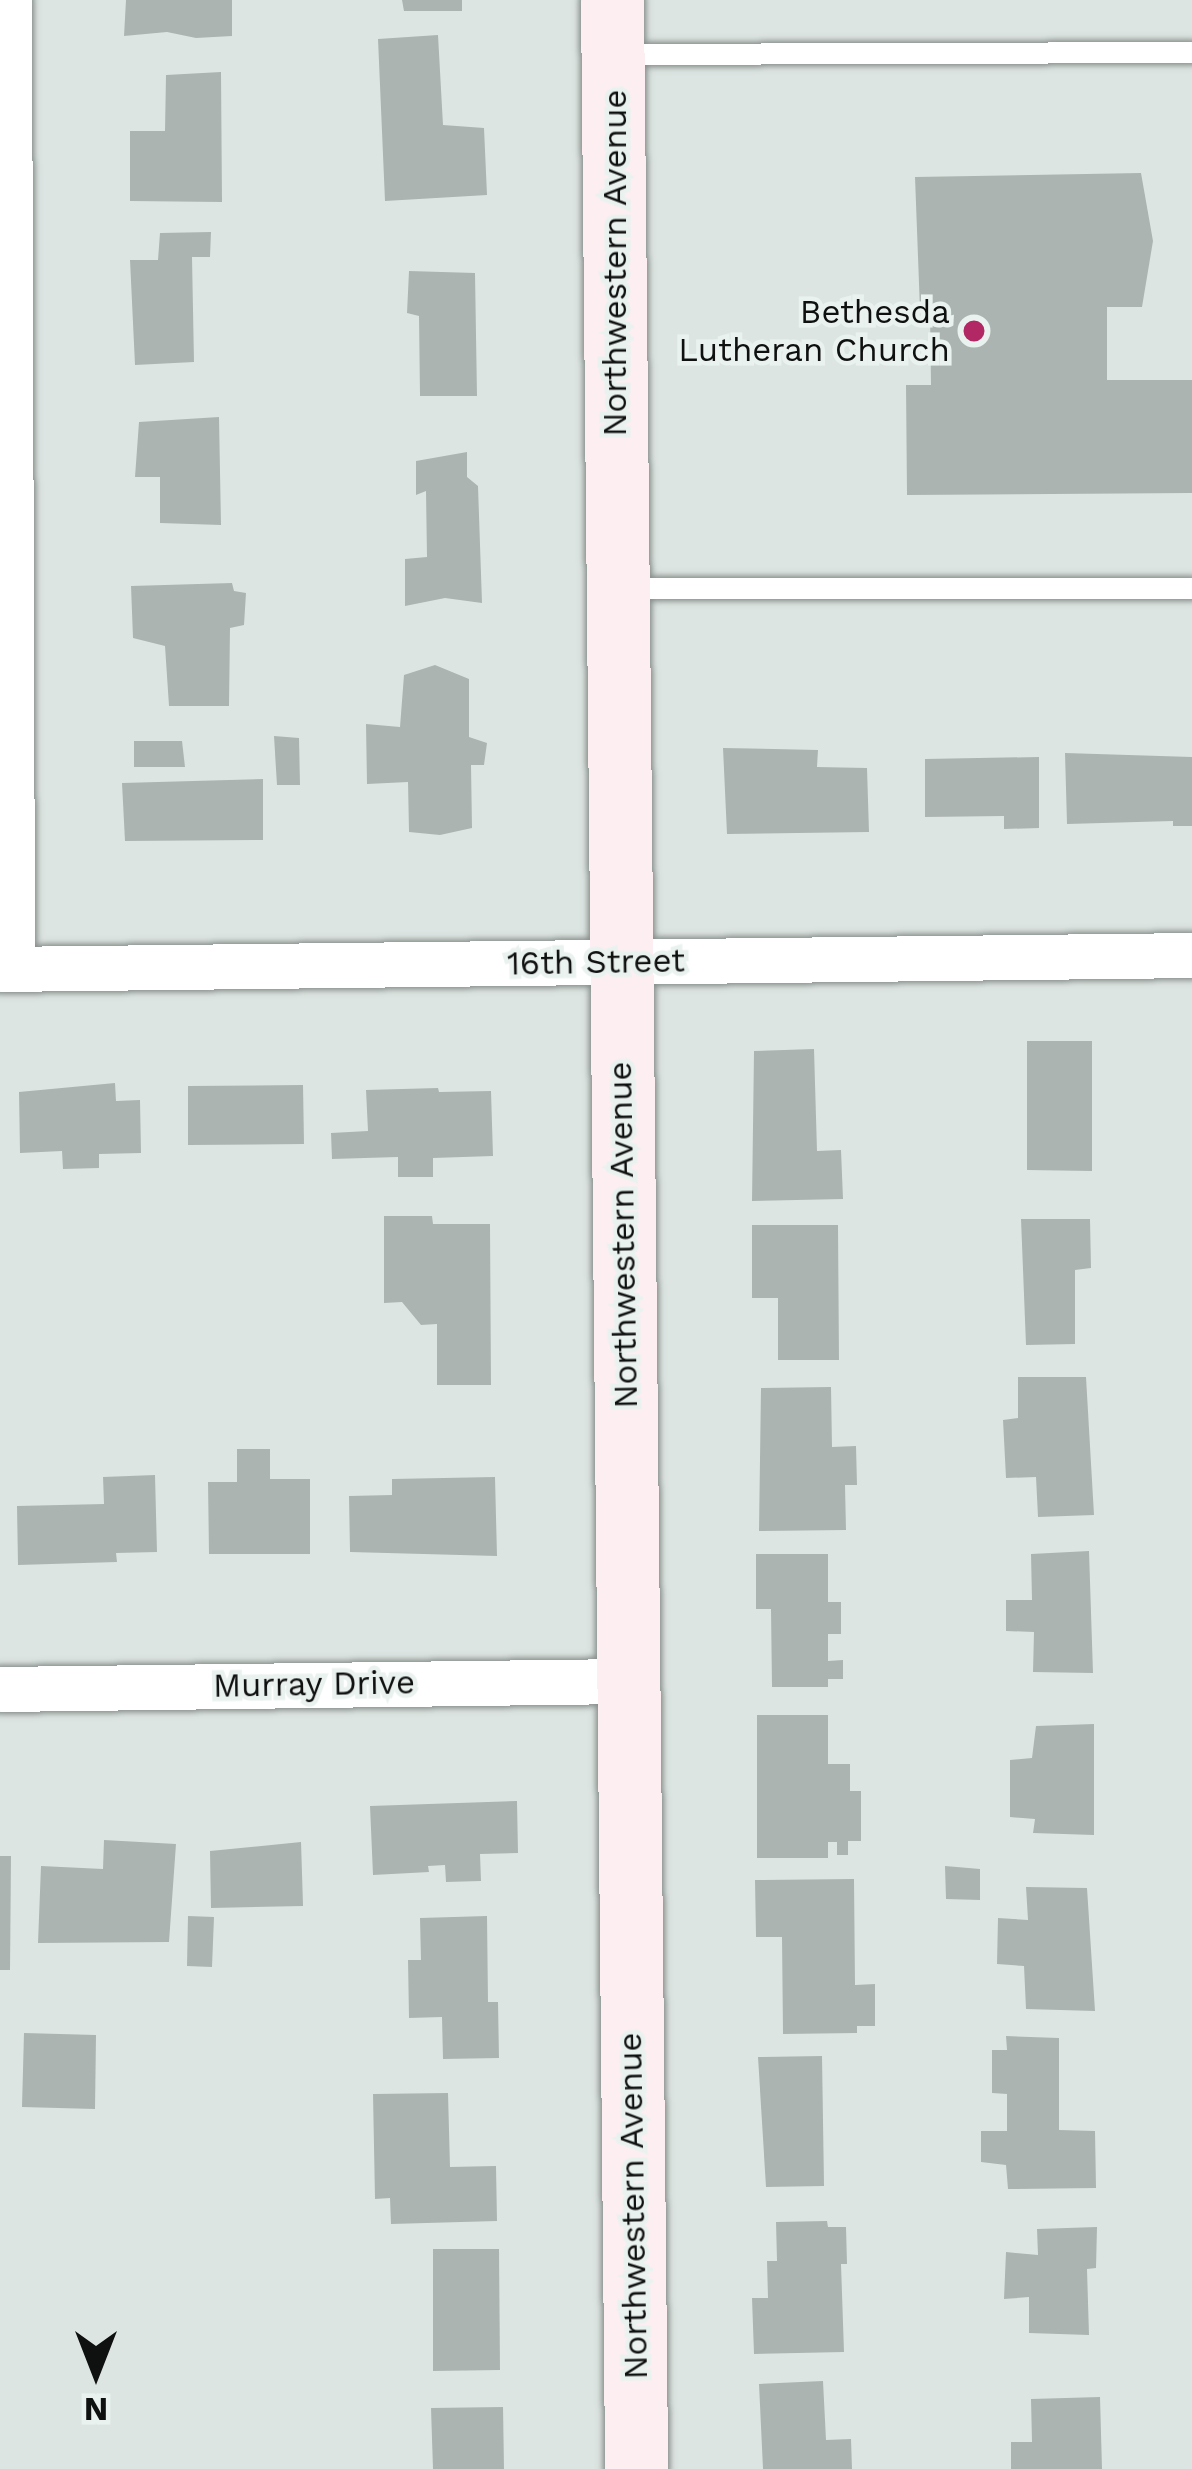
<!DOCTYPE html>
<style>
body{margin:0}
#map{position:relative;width:1192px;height:2469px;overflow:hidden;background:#dde5e2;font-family:"Work Sans",sans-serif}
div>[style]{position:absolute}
.building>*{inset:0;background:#acb4b1}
.roads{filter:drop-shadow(0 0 3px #878e8b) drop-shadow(0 0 3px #878e8b)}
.lane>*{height:21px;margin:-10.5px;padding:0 10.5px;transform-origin:10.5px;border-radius:10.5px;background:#fff}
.street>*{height:45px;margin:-22.5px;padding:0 22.5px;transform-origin:22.5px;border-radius:22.5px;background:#fff}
.secondary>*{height:63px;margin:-31.5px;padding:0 31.5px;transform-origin:31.5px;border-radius:31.5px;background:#fdeef2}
.dots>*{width:33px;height:33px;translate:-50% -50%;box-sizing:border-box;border:6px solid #eaf2ef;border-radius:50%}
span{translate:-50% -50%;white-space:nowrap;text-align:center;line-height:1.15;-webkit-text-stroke:9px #eaf2ef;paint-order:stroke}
.street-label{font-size:33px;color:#0f1110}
.poi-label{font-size:33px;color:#0f1110}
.right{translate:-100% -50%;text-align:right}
.north{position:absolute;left:36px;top:2313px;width:120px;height:120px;-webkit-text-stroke:9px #eaf2ef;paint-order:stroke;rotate:180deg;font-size:33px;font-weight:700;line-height:48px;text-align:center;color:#0f1110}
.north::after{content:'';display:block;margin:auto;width:42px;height:54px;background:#0f1110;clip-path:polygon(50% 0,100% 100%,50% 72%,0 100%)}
</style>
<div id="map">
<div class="building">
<i style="clip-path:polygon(126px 0,232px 0,232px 36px,196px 38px,167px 32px,124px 36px)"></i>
<i style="clip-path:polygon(402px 0,462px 0,462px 11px,404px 11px)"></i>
<i style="clip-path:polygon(438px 35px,443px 125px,484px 128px,487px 195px,385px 201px,378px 39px)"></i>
<i style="clip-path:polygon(221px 72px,222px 202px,130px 201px,130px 131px,165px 131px,166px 75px)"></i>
<i style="clip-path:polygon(1141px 173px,1153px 241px,1142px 307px,1107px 307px,1107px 380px,1192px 380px,1192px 493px,907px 495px,906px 385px,931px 385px,930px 310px,920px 310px,915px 177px)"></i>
<i style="clip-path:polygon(211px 232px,210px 257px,192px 257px,194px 362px,135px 365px,130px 260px,158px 260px,160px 233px)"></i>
<i style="clip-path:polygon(409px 271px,475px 273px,477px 396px,420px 396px,419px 316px,407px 313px)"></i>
<i style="clip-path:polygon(219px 417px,221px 525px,160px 523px,160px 477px,135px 477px,139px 422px)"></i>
<i style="clip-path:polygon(467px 452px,467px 477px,478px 486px,482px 603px,445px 598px,405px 606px,405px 559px,427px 557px,426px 491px,416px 495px,416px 461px)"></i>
<i style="clip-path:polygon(232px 583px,234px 591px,246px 593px,244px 625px,230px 628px,229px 706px,169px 706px,165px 646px,133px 638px,131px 586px)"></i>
<i style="clip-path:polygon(435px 665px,469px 679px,469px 737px,487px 743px,484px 765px,471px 765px,472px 828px,440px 835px,409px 832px,408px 782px,367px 784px,366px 724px,400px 727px,404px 675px)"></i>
<i style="clip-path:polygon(274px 736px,299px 738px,300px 785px,277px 785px)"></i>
<i style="clip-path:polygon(134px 741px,182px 741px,185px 767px,134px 767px)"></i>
<i style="clip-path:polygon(723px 748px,818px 750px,817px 767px,867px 768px,869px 832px,727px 834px)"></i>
<i style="clip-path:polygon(1065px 753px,1192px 757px,1192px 826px,1173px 826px,1173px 821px,1067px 824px)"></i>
<i style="clip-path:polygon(1039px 757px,1039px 828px,1004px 829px,1004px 816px,925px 817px,925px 759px)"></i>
<i style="clip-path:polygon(263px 779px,263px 840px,125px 841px,122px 783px)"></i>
<i style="clip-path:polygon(1027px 1041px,1092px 1041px,1092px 1171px,1027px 1170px)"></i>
<i style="clip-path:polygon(814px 1049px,817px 1151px,841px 1150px,843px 1199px,752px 1201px,754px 1051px)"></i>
<i style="clip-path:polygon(115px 1083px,116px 1101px,140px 1100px,141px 1153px,99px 1154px,99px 1168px,63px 1169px,62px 1151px,20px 1153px,19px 1092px)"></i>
<i style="clip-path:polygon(303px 1085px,304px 1144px,188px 1145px,188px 1086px)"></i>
<i style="clip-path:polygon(438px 1088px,439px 1092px,491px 1091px,493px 1156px,433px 1158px,433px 1177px,398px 1177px,398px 1157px,332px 1159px,331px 1133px,368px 1131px,366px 1090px)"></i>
<i style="clip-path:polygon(384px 1216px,432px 1216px,433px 1224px,490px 1224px,491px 1385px,437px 1385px,437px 1324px,421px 1325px,402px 1302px,384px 1303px)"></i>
<i style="clip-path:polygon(1021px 1219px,1090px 1219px,1091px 1268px,1075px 1270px,1075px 1344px,1026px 1345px)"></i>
<i style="clip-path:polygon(752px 1225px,838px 1225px,839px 1360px,778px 1360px,778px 1298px,752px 1298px)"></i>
<i style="clip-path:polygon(1018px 1377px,1086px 1377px,1094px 1515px,1038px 1517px,1036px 1477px,1006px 1478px,1003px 1420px,1018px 1418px)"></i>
<i style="clip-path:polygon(831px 1387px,832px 1447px,856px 1446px,857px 1485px,845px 1485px,846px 1530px,759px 1531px,761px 1388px)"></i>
<i style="clip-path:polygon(237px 1449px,270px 1449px,270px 1479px,310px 1479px,310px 1554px,209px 1554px,208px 1482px,237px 1482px)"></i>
<i style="clip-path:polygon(155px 1475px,157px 1552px,116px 1553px,117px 1562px,18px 1565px,17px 1506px,104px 1504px,103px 1477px)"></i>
<i style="clip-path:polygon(495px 1477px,497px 1556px,350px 1552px,349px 1496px,392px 1495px,392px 1479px)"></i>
<i style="clip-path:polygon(1089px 1551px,1093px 1673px,1033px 1672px,1034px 1632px,1006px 1631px,1006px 1600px,1032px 1600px,1031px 1554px)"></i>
<i style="clip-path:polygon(756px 1554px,828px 1554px,828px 1602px,841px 1602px,841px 1634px,828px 1634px,828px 1661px,843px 1660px,843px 1679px,828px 1679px,828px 1687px,772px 1687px,771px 1609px,756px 1609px)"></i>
<i style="clip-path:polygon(757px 1715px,828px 1715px,828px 1764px,850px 1764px,850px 1791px,861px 1791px,861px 1841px,848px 1841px,848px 1855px,837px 1855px,837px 1842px,828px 1842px,828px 1858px,757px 1858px)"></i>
<i style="clip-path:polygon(1094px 1724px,1094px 1835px,1033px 1833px,1035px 1819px,1010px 1817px,1010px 1760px,1032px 1758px,1036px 1726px)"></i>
<i style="clip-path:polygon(517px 1801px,518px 1853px,480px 1854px,481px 1881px,446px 1882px,445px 1865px,428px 1866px,429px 1872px,373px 1875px,370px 1806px)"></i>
<i style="clip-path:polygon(104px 1840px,176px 1844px,169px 1942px,38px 1943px,41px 1866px,103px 1869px)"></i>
<i style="clip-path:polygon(301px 1842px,303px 1906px,211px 1908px,210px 1851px)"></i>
<i style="clip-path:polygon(0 1856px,11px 1856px,10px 1970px,0 1970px)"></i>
<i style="clip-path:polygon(945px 1866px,980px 1869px,980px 1900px,946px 1899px)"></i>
<i style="clip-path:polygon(854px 1879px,855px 1985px,875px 1984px,875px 2026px,857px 2026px,857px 2033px,783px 2034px,782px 1937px,756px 1937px,755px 1880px)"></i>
<i style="clip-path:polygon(1026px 1887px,1087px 1888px,1095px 2011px,1026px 2009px,1024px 1966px,997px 1964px,998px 1918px,1028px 1920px)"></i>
<i style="clip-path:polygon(188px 1916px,214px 1917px,212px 1967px,187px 1966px)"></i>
<i style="clip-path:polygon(487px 1916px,488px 2002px,498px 2002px,499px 2058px,443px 2059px,442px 2017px,409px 2018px,408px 1960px,421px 1960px,420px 1918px)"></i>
<i style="clip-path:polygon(24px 2033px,96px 2035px,95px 2109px,22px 2107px)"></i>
<i style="clip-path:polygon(1006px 2036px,1059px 2038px,1059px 2130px,1095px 2131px,1096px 2188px,1008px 2189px,1006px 2165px,981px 2162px,981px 2131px,1007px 2131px,1007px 2094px,992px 2093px,992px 2050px,1007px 2050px)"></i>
<i style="clip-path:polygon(822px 2056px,824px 2186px,766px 2187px,758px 2057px)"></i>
<i style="clip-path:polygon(448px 2093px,450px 2167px,496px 2166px,497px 2221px,391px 2224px,390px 2198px,375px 2199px,373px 2094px)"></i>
<i style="clip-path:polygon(827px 2221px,828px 2227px,846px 2227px,847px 2264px,841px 2264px,844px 2352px,754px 2354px,752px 2298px,768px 2298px,767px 2261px,777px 2261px,776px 2222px)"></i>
<i style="clip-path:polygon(1097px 2227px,1096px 2268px,1087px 2269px,1089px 2335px,1029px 2333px,1029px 2297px,1004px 2299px,1006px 2252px,1038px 2255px,1037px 2229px)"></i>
<i style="clip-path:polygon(433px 2249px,499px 2249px,500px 2370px,433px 2371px)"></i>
<i style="clip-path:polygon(823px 2381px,826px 2440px,851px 2439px,852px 2469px,763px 2469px,759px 2384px)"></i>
<i style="clip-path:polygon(1100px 2397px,1102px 2469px,1011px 2469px,1011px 2442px,1032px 2442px,1031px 2399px)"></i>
<i style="clip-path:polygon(503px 2407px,504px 2469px,433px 2469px,431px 2408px)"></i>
</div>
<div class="roads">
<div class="lane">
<i style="left:619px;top:54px;width:573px;rotate:-0.2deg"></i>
<i style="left:623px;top:588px;width:569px"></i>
</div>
<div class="street">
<i style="left:9px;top:0;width:969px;rotate:89.82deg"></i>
<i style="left:0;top:969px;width:1192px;rotate:-0.67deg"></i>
<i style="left:0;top:1689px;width:627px;rotate:-0.73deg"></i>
</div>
<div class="secondary">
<i style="left:612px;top:0;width:2469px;rotate:89.44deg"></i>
</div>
</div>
<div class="dots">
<i style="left:974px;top:331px;background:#b22864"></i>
</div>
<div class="street-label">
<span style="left:615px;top:263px;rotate:-90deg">Northwestern Avenue</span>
<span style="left:596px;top:962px;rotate:-1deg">16th Street</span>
<span style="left:623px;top:1235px;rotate:-91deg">Northwestern Avenue</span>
<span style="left:314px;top:1684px;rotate:-1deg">Murray Drive</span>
<span style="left:633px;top:2206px;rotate:-91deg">Northwestern Avenue</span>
</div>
<div class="poi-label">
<span class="right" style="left:950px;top:331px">Bethesda<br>Lutheran Church</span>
</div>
<div class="north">N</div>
</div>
